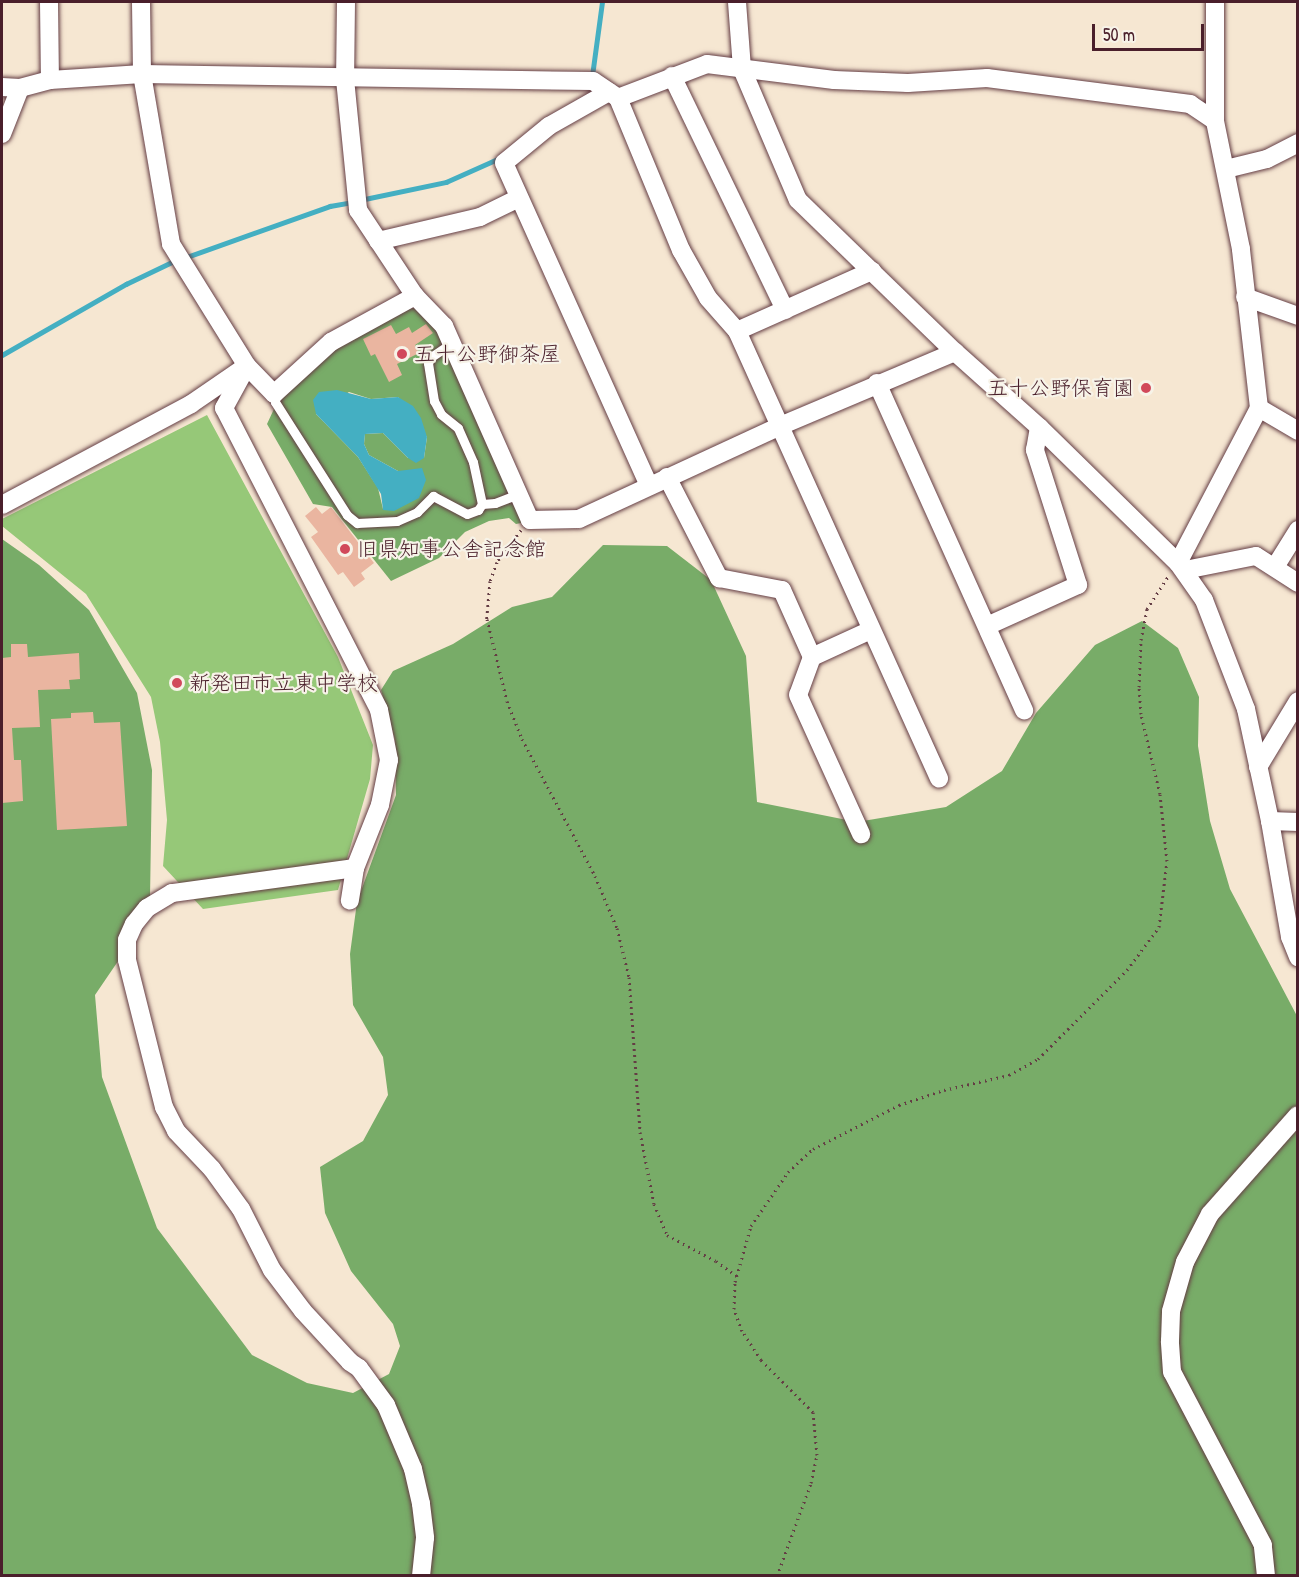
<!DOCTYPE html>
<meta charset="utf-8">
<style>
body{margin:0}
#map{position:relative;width:1299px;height:1577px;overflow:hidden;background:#f6e7d2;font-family:"Patrick Hand","Klee One",sans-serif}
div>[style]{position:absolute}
.green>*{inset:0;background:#96c878}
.forest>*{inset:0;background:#78ac68}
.water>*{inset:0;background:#44afc2}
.stream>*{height:4.5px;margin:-2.25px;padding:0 2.25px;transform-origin:2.25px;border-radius:2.25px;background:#44afc2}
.building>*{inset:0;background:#eab5a0}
.path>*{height:3px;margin-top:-1.5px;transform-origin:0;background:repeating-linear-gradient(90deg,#643d44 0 1.5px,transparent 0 6px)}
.roads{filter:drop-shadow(0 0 2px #643d44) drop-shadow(0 0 2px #643d44)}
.service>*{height:9px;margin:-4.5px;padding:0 4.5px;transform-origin:4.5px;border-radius:4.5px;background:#fff}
.minor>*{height:18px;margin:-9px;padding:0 9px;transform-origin:9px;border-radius:9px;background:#fff}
.dots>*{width:16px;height:16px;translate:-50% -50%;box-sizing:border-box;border:3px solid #f7f3e8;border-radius:50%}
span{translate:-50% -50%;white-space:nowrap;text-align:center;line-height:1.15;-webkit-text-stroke:4.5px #f7f3e8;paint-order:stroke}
.poi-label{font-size:21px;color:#4a1f2b}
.left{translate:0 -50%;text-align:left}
.right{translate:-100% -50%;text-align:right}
.frame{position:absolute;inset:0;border:3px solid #4a1f2b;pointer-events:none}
.scale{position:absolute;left:1092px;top:24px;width:112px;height:27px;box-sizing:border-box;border:3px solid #4a1f2b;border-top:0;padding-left:8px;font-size:18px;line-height:21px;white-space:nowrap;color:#4a1f2b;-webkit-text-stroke:4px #f7f3e8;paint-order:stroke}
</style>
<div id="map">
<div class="green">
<i style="clip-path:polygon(207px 415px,338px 657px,373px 745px,370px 779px,338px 890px,203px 909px,163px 866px,167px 820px,160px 742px,151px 697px,86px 594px,2px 526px,2px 519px)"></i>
</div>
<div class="forest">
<i style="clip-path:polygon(evenodd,413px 305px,440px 332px,521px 515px,521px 523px,516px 524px,509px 518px,489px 521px,465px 532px,439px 558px,391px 581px,332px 507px,313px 504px,267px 424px,280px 396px,336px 347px,413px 305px,349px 392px,371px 399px,398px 397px,427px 437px,424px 458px,408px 458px,383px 433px,365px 434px,364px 444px,369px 455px,398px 471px,383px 509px,378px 488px,358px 457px,316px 414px,349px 392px)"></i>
<i style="clip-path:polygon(2px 539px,39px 565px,89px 610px,137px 693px,152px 770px,150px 899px,127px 948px,95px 995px,102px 1077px,157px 1228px,252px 1355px,307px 1383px,353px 1393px,389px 1374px,400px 1346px,393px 1324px,351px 1271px,325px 1213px,320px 1167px,363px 1141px,388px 1095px,383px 1057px,353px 1005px,350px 954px,357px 902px,396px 795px,395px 740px,381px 690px,393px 671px,453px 644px,512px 607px,552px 597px,603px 545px,667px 546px,711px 580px,746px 656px,757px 802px,857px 822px,946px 807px,1002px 771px,1036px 713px,1095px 645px,1142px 621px,1178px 648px,1199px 697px,1198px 746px,1210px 821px,1230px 889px,1297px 1016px,1297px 1575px,2px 1575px)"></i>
</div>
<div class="water">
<i style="clip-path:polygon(337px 390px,371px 399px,398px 397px,413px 406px,421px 418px,427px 437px,424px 458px,416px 463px,408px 458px,383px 433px,365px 434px,364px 444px,369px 455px,398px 471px,422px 468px,426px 480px,419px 498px,394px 511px,383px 510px,381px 494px,358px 457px,316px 414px,313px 400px,319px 392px)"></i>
</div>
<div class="stream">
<i style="left:592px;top:76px;width:75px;rotate:-82.3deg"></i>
<i style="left:360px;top:200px;width:88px;rotate:-11.8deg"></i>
<i style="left:446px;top:182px;width:59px;rotate:-24deg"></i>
<i style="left:184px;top:258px;width:155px;rotate:-19.6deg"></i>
<i style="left:330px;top:206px;width:22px;rotate:-10deg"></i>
<i style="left:2px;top:355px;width:143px;rotate:-29.8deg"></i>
<i style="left:126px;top:284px;width:55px;rotate:-25.6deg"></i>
</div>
<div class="building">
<i style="clip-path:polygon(426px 324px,433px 333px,415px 345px,419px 353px,397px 364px,402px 375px,389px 382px,375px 354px,371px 356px,363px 339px,391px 325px,396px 334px,409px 327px,412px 333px)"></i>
<i style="clip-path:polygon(316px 507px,322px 514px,331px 507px,374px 563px,361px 573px,365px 579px,354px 587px,343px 572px,338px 575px,311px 537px,318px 532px,305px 516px)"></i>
<i style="clip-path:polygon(11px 644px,27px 644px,28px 657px,79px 653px,80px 679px,69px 680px,70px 689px,38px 690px,40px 727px,12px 728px,14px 760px,21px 760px,23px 801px,2px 803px,2px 658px,11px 657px)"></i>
<i style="clip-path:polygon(93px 712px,94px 723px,120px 722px,127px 826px,57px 830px,51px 719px,71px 718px,71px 713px)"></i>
</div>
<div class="path">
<i style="left:521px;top:530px;width:40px;rotate:127deg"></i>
<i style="left:497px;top:562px;width:20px;rotate:110deg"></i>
<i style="left:490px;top:581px;width:38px;rotate:95deg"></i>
<i style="left:487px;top:619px;width:84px;rotate:76.3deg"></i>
<i style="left:507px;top:701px;width:41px;rotate:68.5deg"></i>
<i style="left:522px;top:739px;width:155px;rotate:61.9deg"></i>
<i style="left:595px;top:876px;width:56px;rotate:67.1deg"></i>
<i style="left:617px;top:928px;width:50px;rotate:76.2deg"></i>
<i style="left:629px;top:977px;width:155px;rotate:85.9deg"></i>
<i style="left:640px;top:1132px;width:73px;rotate:79deg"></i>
<i style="left:654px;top:1204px;width:34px;rotate:67deg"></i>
<i style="left:667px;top:1235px;width:55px;rotate:28deg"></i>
<i style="left:716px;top:1261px;width:26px;rotate:36deg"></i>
<i style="left:777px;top:1576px;width:99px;rotate:-69.9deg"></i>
<i style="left:811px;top:1483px;width:29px;rotate:-78deg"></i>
<i style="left:817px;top:1455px;width:43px;rotate:-95.3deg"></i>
<i style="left:813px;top:1412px;width:74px;rotate:-135deg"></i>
<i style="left:761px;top:1360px;width:35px;rotate:-123deg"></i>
<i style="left:742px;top:1331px;width:23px;rotate:-110deg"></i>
<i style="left:734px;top:1309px;width:27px;rotate:-88deg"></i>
<i style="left:735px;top:1282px;width:58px;rotate:-74.1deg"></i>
<i style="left:751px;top:1226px;width:65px;rotate:-55.6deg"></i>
<i style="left:788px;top:1172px;width:34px;rotate:-43deg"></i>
<i style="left:813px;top:1149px;width:97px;rotate:-27.1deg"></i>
<i style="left:899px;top:1105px;width:47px;rotate:-18.4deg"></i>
<i style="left:944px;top:1090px;width:67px;rotate:-13deg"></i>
<i style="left:1009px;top:1075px;width:33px;rotate:-29deg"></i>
<i style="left:1038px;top:1059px;width:126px;rotate:-45deg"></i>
<i style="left:1127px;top:970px;width:54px;rotate:-53.3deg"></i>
<i style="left:1159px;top:927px;width:66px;rotate:-83.1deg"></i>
<i style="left:1167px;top:861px;width:67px;rotate:-96deg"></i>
<i style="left:1160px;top:794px;width:82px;rotate:-103.4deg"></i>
<i style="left:1141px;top:714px;width:27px;rotate:-94deg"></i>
<i style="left:1139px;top:687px;width:47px;rotate:-87.6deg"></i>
<i style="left:1141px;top:640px;width:32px;rotate:-79deg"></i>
<i style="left:1147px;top:609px;width:38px;rotate:-57deg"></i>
</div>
<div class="roads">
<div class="service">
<i style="left:274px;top:394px;width:8px;rotate:83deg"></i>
<i style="left:275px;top:402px;width:134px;rotate:57.5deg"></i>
<i style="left:347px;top:515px;width:13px;rotate:39deg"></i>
<i style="left:357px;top:523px;width:40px;rotate:-2.9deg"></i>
<i style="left:397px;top:521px;width:22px;rotate:-24deg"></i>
<i style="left:417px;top:512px;width:23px;rotate:-45deg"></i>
<i style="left:433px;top:496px;width:38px;rotate:28deg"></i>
<i style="left:467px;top:514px;width:12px;rotate:-20deg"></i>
<i style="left:478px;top:510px;width:7px;rotate:-56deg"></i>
<i style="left:482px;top:504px;width:43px;rotate:-102.1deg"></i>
<i style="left:473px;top:462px;width:37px;rotate:-114deg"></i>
<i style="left:458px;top:428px;width:22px;rotate:-141deg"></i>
<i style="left:441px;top:414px;width:15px;rotate:-118deg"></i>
<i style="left:434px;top:401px;width:38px;rotate:-99deg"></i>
<i style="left:428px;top:363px;width:7px;rotate:-63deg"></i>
<i style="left:431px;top:357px;width:25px;rotate:-34deg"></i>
<i style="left:482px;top:504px;width:13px;rotate:-4deg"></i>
<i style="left:495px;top:503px;width:25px;rotate:-21deg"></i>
</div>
<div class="minor">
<i style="left:49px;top:2px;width:78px;rotate:89.3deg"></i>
<i style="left:141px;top:2px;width:72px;rotate:89.2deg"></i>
<i style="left:142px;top:74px;width:172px;rotate:80.3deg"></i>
<i style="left:171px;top:244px;width:144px;rotate:58.1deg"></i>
<i style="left:247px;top:366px;width:39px;rotate:46deg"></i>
<i style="left:274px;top:394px;width:77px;rotate:-42.4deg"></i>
<i style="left:331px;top:342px;width:96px;rotate:-28.7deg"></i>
<i style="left:346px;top:2px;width:77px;rotate:90.7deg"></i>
<i style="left:345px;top:79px;width:132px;rotate:84.3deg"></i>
<i style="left:358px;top:210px;width:103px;rotate:56.5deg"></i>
<i style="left:415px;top:296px;width:42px;rotate:46deg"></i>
<i style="left:444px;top:326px;width:212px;rotate:66.1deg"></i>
<i style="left:530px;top:520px;width:49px;rotate:-1.2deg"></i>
<i style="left:579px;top:519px;width:221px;rotate:-24.8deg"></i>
<i style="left:780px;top:426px;width:190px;rotate:-22.9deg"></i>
<i style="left:737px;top:2px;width:67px;rotate:85.7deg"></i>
<i style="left:742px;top:69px;width:142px;rotate:66.9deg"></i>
<i style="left:798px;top:200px;width:219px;rotate:44.1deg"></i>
<i style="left:955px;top:352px;width:113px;rotate:41.8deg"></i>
<i style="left:1039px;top:427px;width:194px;rotate:44.4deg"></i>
<i style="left:1178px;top:563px;width:45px;rotate:54.9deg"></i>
<i style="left:1204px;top:600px;width:117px;rotate:68.9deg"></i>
<i style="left:1246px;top:709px;width:115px;rotate:77.9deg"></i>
<i style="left:1270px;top:821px;width:118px;rotate:80.2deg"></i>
<i style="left:1290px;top:937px;width:22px;rotate:68deg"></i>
<i style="left:672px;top:76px;width:260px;rotate:64.2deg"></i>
<i style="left:2px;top:87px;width:18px;rotate:3deg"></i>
<i style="left:20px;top:88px;width:31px;rotate:-15deg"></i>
<i style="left:50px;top:80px;width:92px;rotate:-3.7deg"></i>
<i style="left:142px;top:74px;width:451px;rotate:0.9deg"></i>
<i style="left:593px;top:81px;width:30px;rotate:34deg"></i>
<i style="left:618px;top:98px;width:165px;rotate:67.5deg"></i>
<i style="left:681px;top:250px;width:55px;rotate:60.6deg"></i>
<i style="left:708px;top:298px;width:44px;rotate:48.7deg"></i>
<i style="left:737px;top:331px;width:491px;rotate:65.7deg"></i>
<i style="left:609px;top:92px;width:69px;rotate:150.5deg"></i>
<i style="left:549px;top:126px;width:58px;rotate:140.6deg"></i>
<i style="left:504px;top:163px;width:353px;rotate:65.8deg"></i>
<i style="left:618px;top:98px;width:95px;rotate:-20.9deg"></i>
<i style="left:707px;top:64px;width:128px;rotate:7.2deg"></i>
<i style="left:834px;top:80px;width:74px;rotate:2.3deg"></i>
<i style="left:908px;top:83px;width:79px;rotate:-3.6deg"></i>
<i style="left:987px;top:78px;width:205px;rotate:7.3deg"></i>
<i style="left:1190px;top:104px;width:30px;rotate:34deg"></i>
<i style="left:2px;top:134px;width:49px;rotate:-68.6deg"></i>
<i style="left:1226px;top:169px;width:42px;rotate:-13.7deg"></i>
<i style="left:1267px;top:159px;width:35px;rotate:-27deg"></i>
<i style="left:378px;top:241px;width:105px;rotate:-13.2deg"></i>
<i style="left:480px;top:217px;width:43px;rotate:-26deg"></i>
<i style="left:1245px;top:297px;width:56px;rotate:19.7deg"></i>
<i style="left:737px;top:331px;width:148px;rotate:-24deg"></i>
<i style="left:247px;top:366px;width:48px;rotate:118.7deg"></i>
<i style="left:224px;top:408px;width:339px;rotate:62.8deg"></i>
<i style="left:379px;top:710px;width:51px;rotate:78.7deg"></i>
<i style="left:389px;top:760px;width:46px;rotate:101.3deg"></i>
<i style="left:380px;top:805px;width:68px;rotate:111.6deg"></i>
<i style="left:355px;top:868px;width:33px;rotate:99deg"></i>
<i style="left:877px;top:383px;width:359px;rotate:65.8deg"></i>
<i style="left:1259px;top:408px;width:45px;rotate:30.5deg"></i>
<i style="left:667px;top:477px;width:114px;rotate:62.8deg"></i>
<i style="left:719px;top:578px;width:64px;rotate:10.8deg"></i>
<i style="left:782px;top:590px;width:73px;rotate:65.9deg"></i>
<i style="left:812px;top:657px;width:40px;rotate:110.2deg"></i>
<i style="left:798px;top:695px;width:153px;rotate:65.6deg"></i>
<i style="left:2px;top:505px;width:214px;rotate:-28.1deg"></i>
<i style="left:191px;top:404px;width:65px;rotate:-34.4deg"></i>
<i style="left:1178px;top:563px;width:175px;rotate:-62.4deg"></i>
<i style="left:1259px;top:408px;width:160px;rotate:-96.5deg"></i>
<i style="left:1241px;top:249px;width:131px;rotate:-101.5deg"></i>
<i style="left:1215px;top:121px;width:119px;rotate:-90deg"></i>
<i style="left:1275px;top:567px;width:44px;rotate:-58.1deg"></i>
<i style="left:1185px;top:570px;width:72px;rotate:-11.2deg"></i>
<i style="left:1256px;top:556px;width:50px;rotate:32.7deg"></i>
<i style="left:987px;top:626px;width:100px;rotate:-24.3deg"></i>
<i style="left:1078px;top:585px;width:142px;rotate:-107.7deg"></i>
<i style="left:1035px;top:450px;width:23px;rotate:-80deg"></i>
<i style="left:812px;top:657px;width:65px;rotate:-24.6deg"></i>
<i style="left:1258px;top:767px;width:77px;rotate:-58.8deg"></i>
<i style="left:1270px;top:821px;width:28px;rotate:2deg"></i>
<i style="left:355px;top:868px;width:185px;rotate:172.2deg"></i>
<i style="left:172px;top:893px;width:29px;rotate:149deg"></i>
<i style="left:147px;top:908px;width:21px;rotate:129deg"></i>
<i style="left:134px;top:924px;width:17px;rotate:114deg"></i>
<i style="left:127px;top:940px;width:20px;rotate:90deg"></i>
<i style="left:127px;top:960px;width:152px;rotate:75.9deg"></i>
<i style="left:164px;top:1107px;width:27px;rotate:63deg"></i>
<i style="left:176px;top:1131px;width:52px;rotate:46.5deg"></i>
<i style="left:212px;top:1169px;width:49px;rotate:54.1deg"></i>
<i style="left:241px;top:1209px;width:68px;rotate:63.1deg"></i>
<i style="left:272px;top:1270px;width:51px;rotate:52.9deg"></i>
<i style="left:303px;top:1311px;width:69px;rotate:47.3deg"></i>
<i style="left:350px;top:1362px;width:11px;rotate:34deg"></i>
<i style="left:359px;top:1368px;width:46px;rotate:53.9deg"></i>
<i style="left:386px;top:1405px;width:69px;rotate:67.1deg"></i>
<i style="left:413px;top:1469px;width:36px;rotate:77deg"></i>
<i style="left:421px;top:1504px;width:34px;rotate:83deg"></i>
<i style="left:425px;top:1538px;width:37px;rotate:96deg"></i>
<i style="left:1266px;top:1576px;width:31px;rotate:-96deg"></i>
<i style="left:1263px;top:1545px;width:195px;rotate:-117.7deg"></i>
<i style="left:1172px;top:1372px;width:31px;rotate:-94deg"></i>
<i style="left:1170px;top:1341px;width:30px;rotate:-88deg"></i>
<i style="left:1171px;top:1311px;width:51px;rotate:-74.1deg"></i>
<i style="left:1185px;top:1262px;width:54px;rotate:-62.5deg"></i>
<i style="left:1210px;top:1214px;width:132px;rotate:-48.4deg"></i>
</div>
</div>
<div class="dots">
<i style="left:402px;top:354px;background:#d1495b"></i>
<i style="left:1146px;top:388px;background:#d1495b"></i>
<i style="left:345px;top:549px;background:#d1495b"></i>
<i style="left:177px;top:683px;background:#d1495b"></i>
</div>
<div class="poi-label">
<span class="left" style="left:414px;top:354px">五十公野御茶屋</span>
<span class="right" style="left:1134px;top:388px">五十公野保育園</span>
<span class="left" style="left:357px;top:549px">旧県知事公舎記念館</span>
<span class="left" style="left:189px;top:683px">新発田市立東中学校</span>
</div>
<div class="frame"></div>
<div class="scale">50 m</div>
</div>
